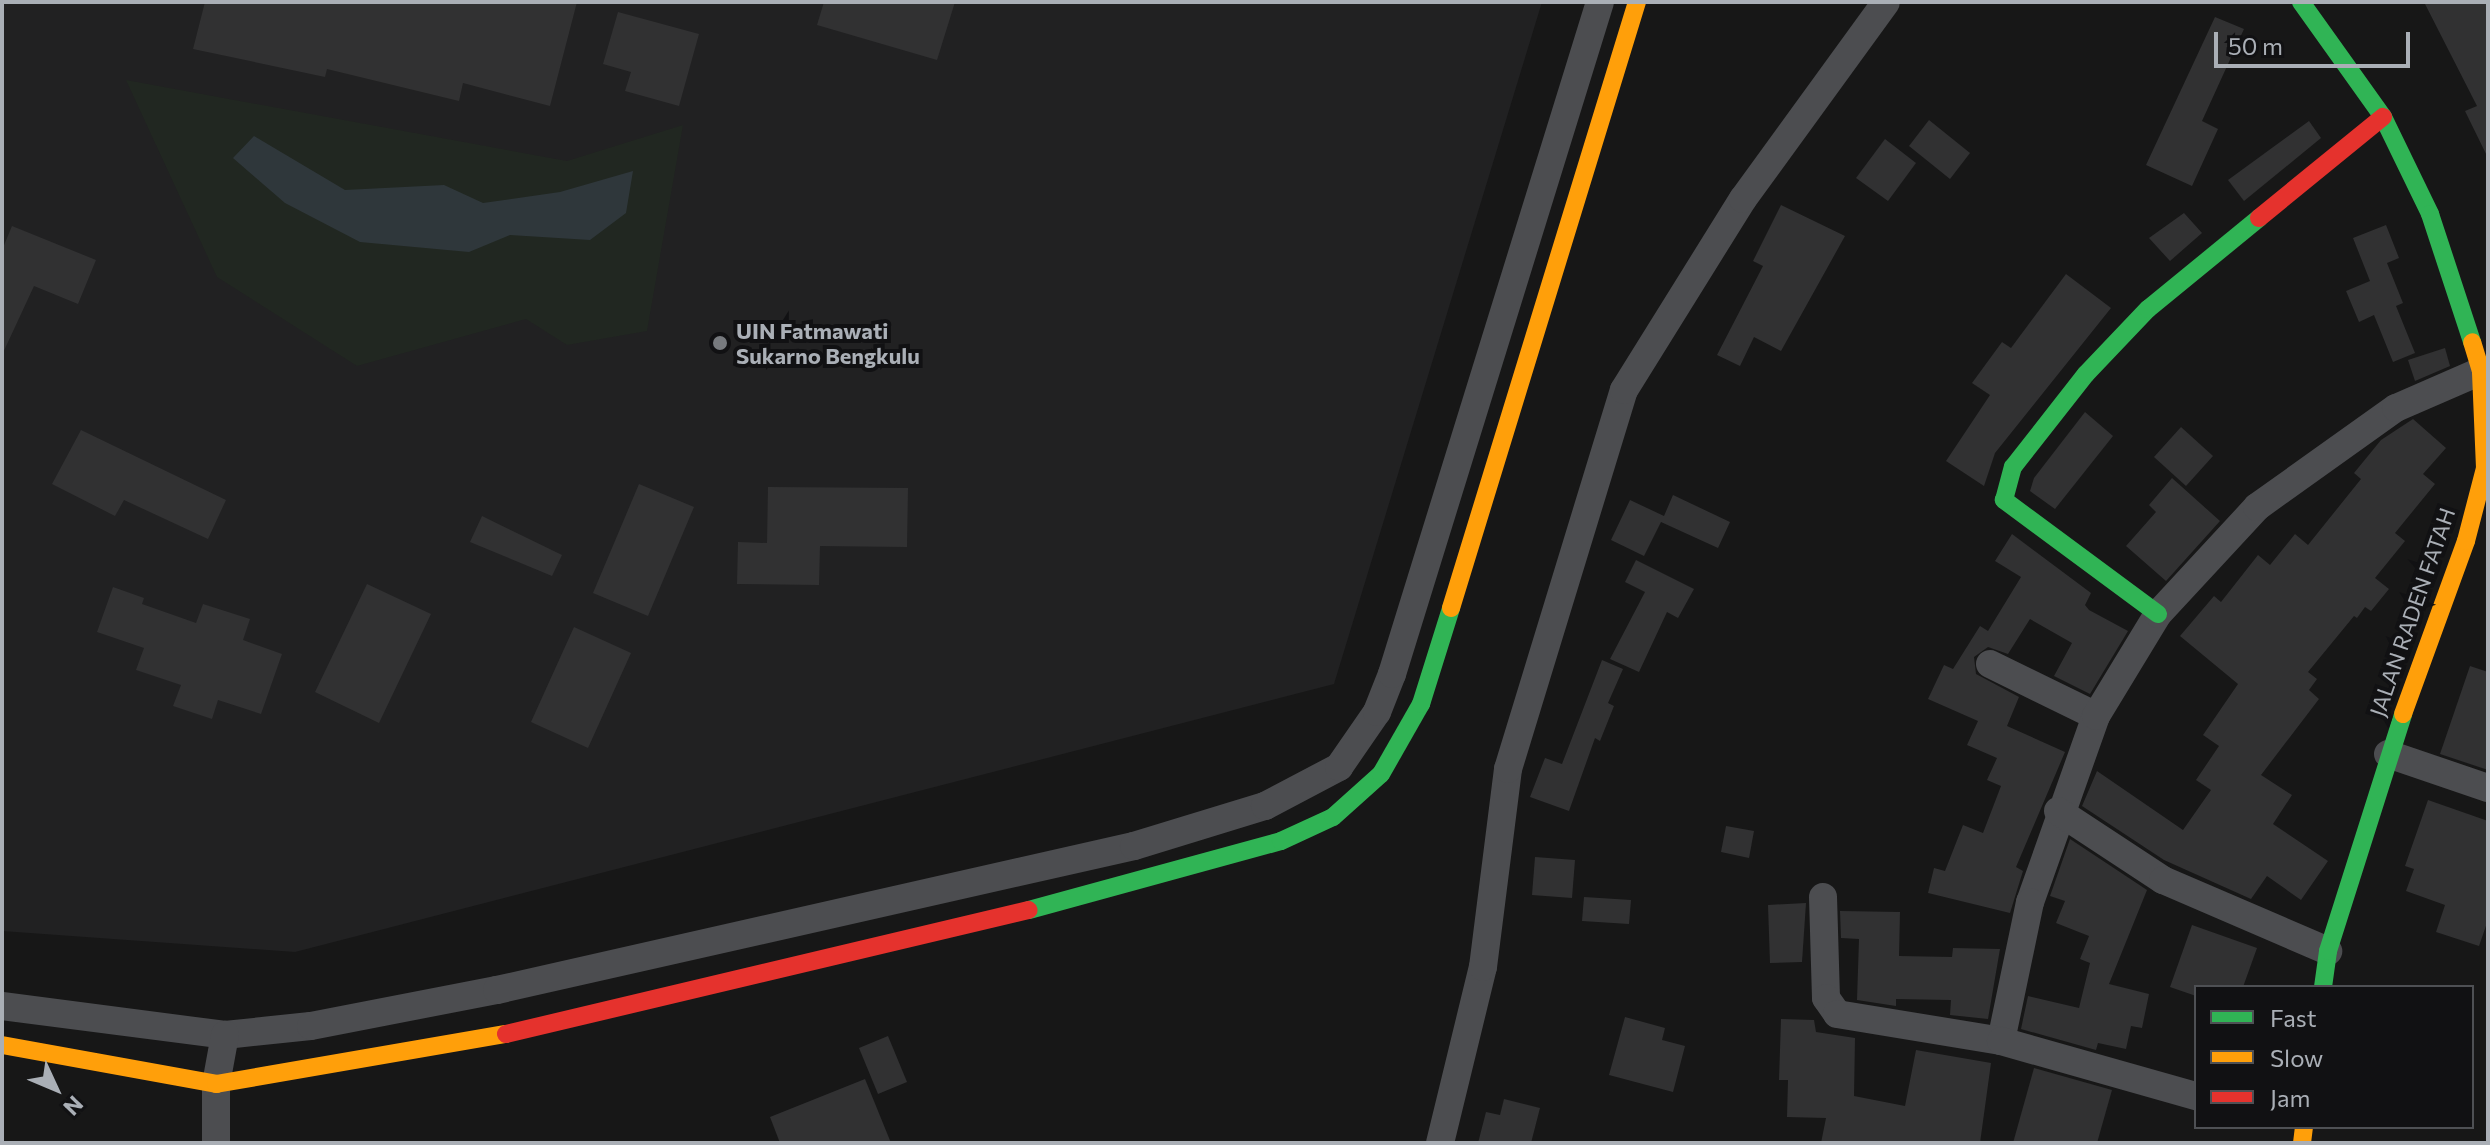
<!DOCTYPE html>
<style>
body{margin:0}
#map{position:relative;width:2490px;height:1145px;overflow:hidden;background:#171717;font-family:Commissioner,sans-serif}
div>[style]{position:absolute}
.built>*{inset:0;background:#212122}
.green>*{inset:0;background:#212721}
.water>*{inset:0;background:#2f373b}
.building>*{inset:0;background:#313132}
.street>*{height:28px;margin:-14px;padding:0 14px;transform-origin:14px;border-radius:14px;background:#4c4d50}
.fast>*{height:18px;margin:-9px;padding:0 9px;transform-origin:9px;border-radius:9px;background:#30b455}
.slow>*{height:18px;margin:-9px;padding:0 9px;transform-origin:9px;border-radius:9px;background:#ff9f0a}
.jam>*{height:18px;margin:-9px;padding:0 9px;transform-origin:9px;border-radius:9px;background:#e5322d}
.dots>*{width:22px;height:22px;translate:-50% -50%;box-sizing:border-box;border:4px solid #111113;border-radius:50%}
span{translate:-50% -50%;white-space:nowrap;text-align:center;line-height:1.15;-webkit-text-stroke:8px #111113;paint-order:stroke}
.poi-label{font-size:22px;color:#aaafb6;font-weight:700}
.left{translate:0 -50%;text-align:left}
.street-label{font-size:22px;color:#aaafb6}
.frame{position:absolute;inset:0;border:4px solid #aaafb6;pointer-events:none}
.legend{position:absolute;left:2194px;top:985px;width:280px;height:144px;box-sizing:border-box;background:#111113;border:2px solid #4e5054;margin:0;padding:10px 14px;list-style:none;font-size:24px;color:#aaafb6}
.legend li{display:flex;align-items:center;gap:16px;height:40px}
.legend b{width:40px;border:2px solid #4e5054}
.north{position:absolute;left:16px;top:1049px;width:80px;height:80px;-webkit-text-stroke:6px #111113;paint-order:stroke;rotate:134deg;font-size:22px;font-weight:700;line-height:32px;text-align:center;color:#aaafb6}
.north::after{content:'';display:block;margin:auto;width:28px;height:36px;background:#aaafb6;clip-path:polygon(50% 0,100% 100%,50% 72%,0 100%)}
.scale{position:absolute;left:2214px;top:32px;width:196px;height:36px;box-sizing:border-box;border:4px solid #aaafb6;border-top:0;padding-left:10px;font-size:24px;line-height:28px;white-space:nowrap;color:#aaafb6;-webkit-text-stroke:6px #111113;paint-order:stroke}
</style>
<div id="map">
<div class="built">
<i style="clip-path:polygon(2px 2px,1542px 2px,1334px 684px,295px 952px,2px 931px)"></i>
</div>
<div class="green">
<i style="clip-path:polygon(126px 80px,567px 161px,683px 125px,647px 331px,567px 345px,526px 319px,357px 366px,217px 277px)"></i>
</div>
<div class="water">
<i style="clip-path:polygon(254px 136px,345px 190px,444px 185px,483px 203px,560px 192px,633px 171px,626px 213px,590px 240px,510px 235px,469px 252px,360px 242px,285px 203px,233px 158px)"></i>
</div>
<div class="building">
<i style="clip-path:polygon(205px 2px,577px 2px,550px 106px,463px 83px,459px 101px,327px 69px,325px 77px,193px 49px)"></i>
<i style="clip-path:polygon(824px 2px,955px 2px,937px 60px,817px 25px)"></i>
<i style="clip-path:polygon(2424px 2px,2488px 2px,2488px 158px,2465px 111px,2477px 106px)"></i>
<i style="clip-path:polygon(618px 12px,699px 34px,679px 106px,625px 91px,631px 72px,603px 64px)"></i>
<i style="clip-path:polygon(2215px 17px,2244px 29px,2202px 121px,2218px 129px,2192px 186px,2146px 165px)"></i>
<i style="clip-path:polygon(1929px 120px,1970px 153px,1950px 179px,1909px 146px)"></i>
<i style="clip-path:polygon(2309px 121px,2321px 138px,2244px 201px,2228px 180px)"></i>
<i style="clip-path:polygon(1885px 139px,1916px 163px,1888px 201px,1856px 178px)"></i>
<i style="clip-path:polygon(1781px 205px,1845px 236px,1781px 351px,1754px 337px,1740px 366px,1717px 355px,1763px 266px,1753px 261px)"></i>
<i style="clip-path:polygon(2184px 213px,2202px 233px,2170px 261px,2149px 238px)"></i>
<i style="clip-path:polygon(2386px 225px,2399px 258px,2387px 263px,2403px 303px,2396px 306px,2415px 353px,2393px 362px,2374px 315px,2359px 322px,2346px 291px,2370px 281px,2353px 238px)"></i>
<i style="clip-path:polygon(12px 226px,96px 260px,78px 304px,34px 286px,2px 355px,2px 250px)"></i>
<i style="clip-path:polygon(2066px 274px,2111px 308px,1995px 453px,1984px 486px,1946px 461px,1990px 395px,1972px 383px,2002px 342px,2011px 348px)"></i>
<i style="clip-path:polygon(2445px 348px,2450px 366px,2415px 381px,2408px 360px)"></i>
<i style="clip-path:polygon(2085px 412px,2113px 436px,2055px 509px,2030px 491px,2034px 478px)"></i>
<i style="clip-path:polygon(2413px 419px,2446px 448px,2423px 474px,2435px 484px,2395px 533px,2405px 541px,2375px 578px,2389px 589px,2371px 611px,2365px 607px,2357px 618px,2354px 616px,2308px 672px,2317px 679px,2309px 690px,2319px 699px,2261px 775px,2292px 795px,2273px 824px,2328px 861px,2301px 900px,2267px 876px,2251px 899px,2164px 860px,2082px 806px,2097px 771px,2183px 830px,2211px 790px,2196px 780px,2219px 746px,2203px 735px,2238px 684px,2180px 636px,2214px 596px,2221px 602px,2258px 555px,2270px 565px,2295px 534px,2308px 545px,2361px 479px,2354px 473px,2381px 440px)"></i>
<i style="clip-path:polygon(2181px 427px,2213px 456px,2186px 486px,2154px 457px)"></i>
<i style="clip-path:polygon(81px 430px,226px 500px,208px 539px,124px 500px,115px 516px,52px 484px)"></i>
<i style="clip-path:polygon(2172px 478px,2220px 521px,2166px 581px,2126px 546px,2156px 512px,2149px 505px)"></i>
<i style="clip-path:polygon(639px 484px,694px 507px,648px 616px,593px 593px)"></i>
<i style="clip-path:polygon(768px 487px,908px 488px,907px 547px,820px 546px,819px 585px,737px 584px,738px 542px,767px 543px)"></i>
<i style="clip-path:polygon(1673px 495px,1730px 522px,1718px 548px,1661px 522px,1644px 556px,1611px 540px,1630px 500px,1664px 516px)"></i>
<i style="clip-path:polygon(482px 516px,562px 555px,552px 576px,470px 542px)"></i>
<i style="clip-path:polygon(2012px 534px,2091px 593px,2085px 605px,2089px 610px,2128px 631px,2090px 694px,2054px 676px,2072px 643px,2030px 619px,2008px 654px,1988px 647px,1974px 657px,1976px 674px,2019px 697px,2007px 726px,2065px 752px,2016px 867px,2023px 871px,2010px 913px,1928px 893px,1934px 868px,1945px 871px,1963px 825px,1983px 833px,2001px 786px,1987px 780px,1997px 758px,1967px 745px,1978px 721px,1928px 699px,1944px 665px,1953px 669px,1980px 626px,1988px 631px,2021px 577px,1995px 561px)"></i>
<i style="clip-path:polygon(1636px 560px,1694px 589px,1678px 618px,1667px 612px,1639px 672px,1610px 659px,1645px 592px,1625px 582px)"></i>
<i style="clip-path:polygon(367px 584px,431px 614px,379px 723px,315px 692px)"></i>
<i style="clip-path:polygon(113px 587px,144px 598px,142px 604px,196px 623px,203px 604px,250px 619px,243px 640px,282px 654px,261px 714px,218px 700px,212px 719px,173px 706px,181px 685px,136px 670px,144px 648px,97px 632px)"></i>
<i style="clip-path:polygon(574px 627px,631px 653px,588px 748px,531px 722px)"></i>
<i style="clip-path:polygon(1602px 660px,1623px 669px,1608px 703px,1614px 706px,1600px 741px,1595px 738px,1569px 811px,1530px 797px,1545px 758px,1562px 764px)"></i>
<i style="clip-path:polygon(2470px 666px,2488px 672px,2488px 770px,2440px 754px)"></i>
<i style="clip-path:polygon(2428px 800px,2488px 821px,2488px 920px,2479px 946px,2436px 932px,2445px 905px,2406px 891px,2414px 869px,2405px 866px)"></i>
<i style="clip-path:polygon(1726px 826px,1754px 831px,1749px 858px,1721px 852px)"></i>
<i style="clip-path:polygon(2070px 839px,2147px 890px,2109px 984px,2149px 994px,2142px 1028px,2131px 1026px,2126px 1049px,2098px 1043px,2096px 1050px,2021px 1029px,2028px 996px,2079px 1008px,2090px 963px,2080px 959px,2089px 936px,2056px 923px,2065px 901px,2050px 896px)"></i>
<i style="clip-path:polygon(1535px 857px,1575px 860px,1572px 898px,1532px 895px)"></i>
<i style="clip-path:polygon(1584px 897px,1631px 900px,1629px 924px,1582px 921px)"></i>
<i style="clip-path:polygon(1806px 903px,1802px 962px,1770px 963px,1768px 905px)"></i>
<i style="clip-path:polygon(1840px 911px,1900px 912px,1899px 956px,1952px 957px,1953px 948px,2000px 949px,1988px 1019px,1950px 1015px,1951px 1000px,1896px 999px,1896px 1006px,1857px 1000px,1859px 939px,1841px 938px)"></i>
<i style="clip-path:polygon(2192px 925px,2257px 948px,2243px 987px,2196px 987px,2196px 996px,2170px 987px)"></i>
<i style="clip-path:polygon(1625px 1017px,1665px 1028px,1662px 1040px,1685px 1046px,1673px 1092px,1609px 1075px)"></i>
<i style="clip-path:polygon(1781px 1019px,1814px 1020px,1816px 1032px,1855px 1038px,1854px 1096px,1905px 1106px,1916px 1050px,1991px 1063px,1980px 1143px,1821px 1143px,1826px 1118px,1787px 1117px,1788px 1080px,1779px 1080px)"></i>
<i style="clip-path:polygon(888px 1036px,907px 1082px,878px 1094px,859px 1048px)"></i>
<i style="clip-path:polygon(2034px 1068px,2112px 1090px,2097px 1143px,2013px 1143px)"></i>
<i style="clip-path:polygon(865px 1079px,891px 1143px,780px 1143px,770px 1117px)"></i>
<i style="clip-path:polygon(1504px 1099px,1540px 1108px,1531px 1143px,1478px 1143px,1486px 1112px,1500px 1115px)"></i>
</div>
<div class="street">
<i style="left:1990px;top:664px;width:118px;rotate:26.1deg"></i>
<i style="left:2096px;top:716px;width:197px;rotate:109.5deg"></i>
<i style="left:2030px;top:902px;width:142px;rotate:101.8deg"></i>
<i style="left:2096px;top:716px;width:119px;rotate:-58.7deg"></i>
<i style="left:2158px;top:614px;width:146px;rotate:-47.2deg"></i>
<i style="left:2257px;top:507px;width:171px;rotate:-35.5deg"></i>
<i style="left:2396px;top:408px;width:93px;rotate:-23.5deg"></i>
<i style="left:2388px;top:754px;width:106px;rotate:18.8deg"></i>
<i style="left:2058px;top:811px;width:126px;rotate:33.3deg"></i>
<i style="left:2163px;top:880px;width:180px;rotate:23.3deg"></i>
<i style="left:1823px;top:897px;width:101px;rotate:88.3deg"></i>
<i style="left:1826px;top:998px;width:19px;rotate:55deg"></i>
<i style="left:1837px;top:1014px;width:166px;rotate:9.3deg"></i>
<i style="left:2001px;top:1041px;width:203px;rotate:15.8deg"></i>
<i style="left:2px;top:1006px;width:225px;rotate:7.4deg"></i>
<i style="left:225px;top:1035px;width:86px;rotate:-6deg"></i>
<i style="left:311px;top:1026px;width:189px;rotate:-11deg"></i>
<i style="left:497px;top:990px;width:653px;rotate:-12.74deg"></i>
<i style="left:1134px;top:846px;width:137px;rotate:-17deg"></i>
<i style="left:1265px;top:806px;width:84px;rotate:-27.8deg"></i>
<i style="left:1339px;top:767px;width:67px;rotate:-55.4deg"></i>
<i style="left:1377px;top:712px;width:41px;rotate:-68.5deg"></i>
<i style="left:1392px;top:674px;width:703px;rotate:-72.8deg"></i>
<i style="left:216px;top:1143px;width:59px;rotate:-90deg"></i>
<i style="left:216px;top:1084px;width:50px;rotate:-79.6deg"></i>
<i style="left:1440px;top:1143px;width:181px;rotate:-76.3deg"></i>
<i style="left:1483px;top:967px;width:200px;rotate:-82.8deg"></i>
<i style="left:1508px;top:769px;width:396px;rotate:-73deg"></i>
<i style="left:1624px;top:390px;width:225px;rotate:-58.1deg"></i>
<i style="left:1743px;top:199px;width:243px;rotate:-54deg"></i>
</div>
<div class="fast">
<i style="left:2301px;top:2px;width:141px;rotate:54.5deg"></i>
<i style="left:2383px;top:117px;width:108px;rotate:64.1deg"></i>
<i style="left:2430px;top:214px;width:135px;rotate:71.8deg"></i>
<i style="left:2158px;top:614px;width:192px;rotate:-143.5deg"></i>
<i style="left:2004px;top:500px;width:34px;rotate:-75deg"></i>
<i style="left:2013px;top:467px;width:118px;rotate:-51.9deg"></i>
<i style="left:2086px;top:374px;width:90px;rotate:-46.4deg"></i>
<i style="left:2148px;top:309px;width:144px;rotate:-39.3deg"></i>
<i style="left:1029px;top:910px;width:261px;rotate:-15.3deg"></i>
<i style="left:1281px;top:841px;width:57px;rotate:-24.8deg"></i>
<i style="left:1333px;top:817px;width:64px;rotate:-41.9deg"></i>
<i style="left:1381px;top:774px;width:81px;rotate:-60.3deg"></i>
<i style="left:1421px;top:704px;width:101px;rotate:-72.6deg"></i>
<i style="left:2323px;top:987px;width:36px;rotate:-82deg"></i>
<i style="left:2328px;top:951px;width:249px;rotate:-72.4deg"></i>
</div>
<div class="slow">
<i style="left:1451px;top:608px;width:634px;rotate:-72.94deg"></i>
<i style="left:2403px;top:714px;width:184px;rotate:-70deg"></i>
<i style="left:2466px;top:541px;width:75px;rotate:-75.4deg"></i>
<i style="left:2485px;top:468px;width:97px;rotate:-92.4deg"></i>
<i style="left:2481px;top:371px;width:30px;rotate:-107deg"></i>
<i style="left:2px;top:1045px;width:218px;rotate:10.3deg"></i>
<i style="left:216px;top:1084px;width:294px;rotate:-9.8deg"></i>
<i style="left:2302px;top:1143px;width:16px;rotate:-83deg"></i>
</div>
<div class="jam">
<i style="left:2259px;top:218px;width:160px;rotate:-39.2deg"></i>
<i style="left:506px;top:1034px;width:537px;rotate:-13.34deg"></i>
</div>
<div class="dots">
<i style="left:720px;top:343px;background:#777a7e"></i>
</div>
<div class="poi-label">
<span class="left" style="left:736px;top:343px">UIN Fatmawati<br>Sukarno Bengkulu</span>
</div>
<div class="street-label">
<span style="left:2412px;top:612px;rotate:-71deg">JALAN RADEN FATAH</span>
</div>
<div class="frame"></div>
<ul class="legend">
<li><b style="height:10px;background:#30b455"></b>Fast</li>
<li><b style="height:10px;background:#ff9f0a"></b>Slow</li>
<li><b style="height:10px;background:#e5322d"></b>Jam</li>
</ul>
<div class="north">N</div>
<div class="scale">50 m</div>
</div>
